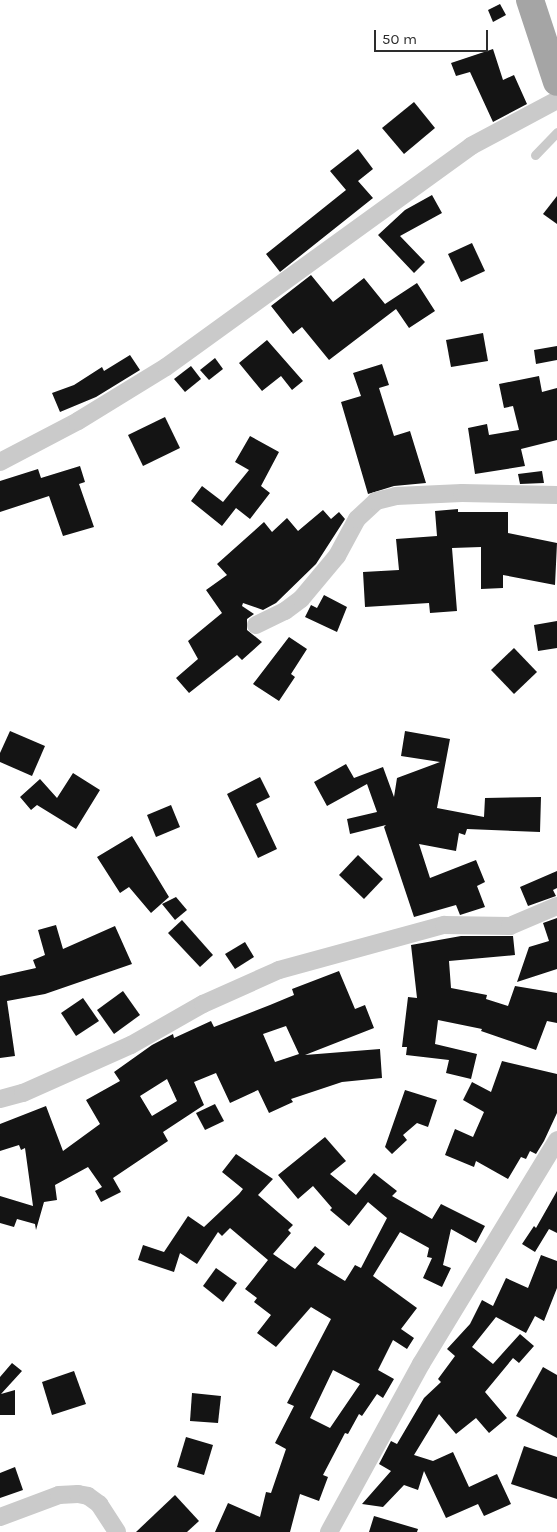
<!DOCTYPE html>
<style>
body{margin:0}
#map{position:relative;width:557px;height:1532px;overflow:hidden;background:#fff;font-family:Karla,sans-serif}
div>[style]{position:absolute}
.building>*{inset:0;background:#141414}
.service>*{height:9px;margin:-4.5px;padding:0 4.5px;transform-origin:4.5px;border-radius:4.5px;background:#cacaca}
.minor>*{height:18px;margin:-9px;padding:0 9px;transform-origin:9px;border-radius:9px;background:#cacaca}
.primary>*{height:28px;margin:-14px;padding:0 14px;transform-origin:14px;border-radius:14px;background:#a5a5a5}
span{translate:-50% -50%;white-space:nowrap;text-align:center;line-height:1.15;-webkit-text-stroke:5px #fff;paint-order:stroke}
.scale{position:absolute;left:374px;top:30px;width:114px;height:22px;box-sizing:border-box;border:2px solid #2d2d2d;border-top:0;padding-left:6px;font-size:15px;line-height:18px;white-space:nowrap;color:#2d2d2d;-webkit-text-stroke:4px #fff;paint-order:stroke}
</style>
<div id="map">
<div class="building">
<i style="clip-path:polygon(500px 4px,506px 15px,493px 22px,488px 10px)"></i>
<i style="clip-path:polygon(493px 49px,503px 80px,514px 75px,527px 104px,493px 122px,470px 72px,456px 76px,451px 63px)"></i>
<i style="clip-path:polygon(414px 102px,435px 128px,404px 154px,382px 128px)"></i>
<i style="clip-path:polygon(358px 149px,373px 169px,358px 181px,373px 198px,280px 272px,266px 254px,346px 190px,330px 171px)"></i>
<i style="clip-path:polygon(432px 195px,442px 213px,400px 236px,425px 262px,414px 273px,378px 235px,405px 210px)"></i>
<i style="clip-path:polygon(557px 196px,557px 224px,543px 214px)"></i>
<i style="clip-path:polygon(472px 243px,485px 271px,461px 282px,448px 254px)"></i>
<i style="clip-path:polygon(311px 275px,333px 302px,364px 278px,385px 304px,417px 283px,435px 311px,409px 328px,396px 309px,329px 360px,302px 327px,293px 334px,271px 306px)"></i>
<i style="clip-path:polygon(483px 333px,488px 361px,451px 367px,446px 340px)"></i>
<i style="clip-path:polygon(267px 340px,303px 381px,292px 390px,281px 376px,262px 391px,239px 363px)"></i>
<i style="clip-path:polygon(557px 346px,557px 360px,536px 364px,534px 350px)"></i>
<i style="clip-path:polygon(130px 355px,140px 370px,96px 397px,60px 412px,52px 393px,74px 385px,102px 367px,104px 371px)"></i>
<i style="clip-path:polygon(215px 358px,223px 369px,209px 380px,200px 370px)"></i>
<i style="clip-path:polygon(382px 364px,389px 385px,379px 388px,394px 436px,410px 431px,426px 483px,394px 486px,368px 494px,341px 402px,361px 396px,353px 373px)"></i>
<i style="clip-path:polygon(191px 366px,201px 379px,185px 392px,174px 379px)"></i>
<i style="clip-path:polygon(539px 376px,542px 392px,557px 388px,557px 440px,521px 449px,525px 466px,475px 474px,468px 428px,487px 424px,489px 435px,519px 430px,513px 406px,504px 408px,499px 384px)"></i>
<i style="clip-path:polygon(165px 417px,180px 448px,143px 466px,128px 435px)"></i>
<i style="clip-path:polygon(250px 436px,279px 452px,261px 486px,270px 493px,250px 519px,236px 508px,222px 526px,191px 501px,202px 486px,223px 502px,249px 470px,235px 462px)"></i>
<i style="clip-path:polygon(80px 466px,85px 482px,79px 484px,94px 527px,63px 536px,49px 496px,0 512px,0 481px,38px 469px,41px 478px)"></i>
<i style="clip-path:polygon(542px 471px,544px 483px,520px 484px,518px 474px)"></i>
<i style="clip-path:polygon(458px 509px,458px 512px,508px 512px,508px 533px,557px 543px,555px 585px,503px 575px,503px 588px,481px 589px,481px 547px,452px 548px,457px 611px,430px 613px,429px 603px,365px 607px,363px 572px,399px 570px,396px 539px,437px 536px,435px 511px)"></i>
<i style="clip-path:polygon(323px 510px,331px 519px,339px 512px,345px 519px,316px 564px,276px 603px,263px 610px,243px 603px,242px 606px,254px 614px,247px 619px,247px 630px,262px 642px,242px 660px,237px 655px,189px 693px,176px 678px,198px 659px,188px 641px,222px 613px,206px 590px,227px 575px,217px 564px,264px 522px,272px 532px,287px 518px,298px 531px)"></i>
<i style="clip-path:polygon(324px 595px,347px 607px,337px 632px,305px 617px,311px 605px,317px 608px)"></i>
<i style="clip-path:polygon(557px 621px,557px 648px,538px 651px,534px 625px)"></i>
<i style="clip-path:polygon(289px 637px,307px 649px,291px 674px,295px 677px,279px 701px,253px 684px)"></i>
<i style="clip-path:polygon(514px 648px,537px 672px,514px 694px,491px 670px)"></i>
<i style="clip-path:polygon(10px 731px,45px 746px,32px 776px,0 762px,0 753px)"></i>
<i style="clip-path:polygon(405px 731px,450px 739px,437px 808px,484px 817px,485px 798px,541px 797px,540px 832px,467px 829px,465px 835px,459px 833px,456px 851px,419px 844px,430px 878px,476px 860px,485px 882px,477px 886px,485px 907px,460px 915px,456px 905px,414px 917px,384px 827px,386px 825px,350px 834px,347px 819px,377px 812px,367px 784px,327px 806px,314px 782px,346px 764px,354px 778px,383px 767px,394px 797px,397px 778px,440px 762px,401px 756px)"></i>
<i style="clip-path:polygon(73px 773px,100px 790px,76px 829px,37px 805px,31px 810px,20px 797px,40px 779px,57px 798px)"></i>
<i style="clip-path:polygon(260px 777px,270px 797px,256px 804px,277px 849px,258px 858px,227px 794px)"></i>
<i style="clip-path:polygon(171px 805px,180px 827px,156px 837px,147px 815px)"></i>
<i style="clip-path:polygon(132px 836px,169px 897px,151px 913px,129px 887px,120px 893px,97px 857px)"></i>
<i style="clip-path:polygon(358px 855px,383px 879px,364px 899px,339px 875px)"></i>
<i style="clip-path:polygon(557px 871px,557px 888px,553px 890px,556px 896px,528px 906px,520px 887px)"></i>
<i style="clip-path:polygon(176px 897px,187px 910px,175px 920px,162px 904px)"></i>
<i style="clip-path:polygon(557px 918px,557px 969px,517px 982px,529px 947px,549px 941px,543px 923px)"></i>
<i style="clip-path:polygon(182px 920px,213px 955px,200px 967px,168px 933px)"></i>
<i style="clip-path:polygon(56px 925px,63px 949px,115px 926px,132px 964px,45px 994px,7px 1001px,15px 1056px,0 1058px,0 976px,36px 968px,33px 960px,45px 955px,38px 930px)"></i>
<i style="clip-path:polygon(461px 936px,513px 936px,515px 955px,449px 961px,451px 988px,487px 995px,486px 999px,508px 1006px,515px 986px,557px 993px,557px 1023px,547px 1021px,536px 1050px,481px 1031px,482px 1029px,438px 1020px,435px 1044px,477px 1054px,471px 1079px,446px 1073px,449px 1060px,406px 1055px,407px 1047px,402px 1047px,408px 997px,417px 998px,411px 945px)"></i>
<i style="clip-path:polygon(245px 942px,254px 957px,235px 969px,225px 954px)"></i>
<i style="clip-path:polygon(evenodd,339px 971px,355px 1009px,365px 1005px,374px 1028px,305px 1055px,380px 1049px,382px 1078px,342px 1082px,291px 1099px,293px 1102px,269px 1113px,258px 1090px,230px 1103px,216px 1073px,194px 1082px,204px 1105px,163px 1132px,168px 1141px,113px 1178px,121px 1192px,101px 1202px,95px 1191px,102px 1187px,88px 1167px,55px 1185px,57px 1200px,44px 1202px,36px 1230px,35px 1224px,17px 1219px,14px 1227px,0 1223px,0 1196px,33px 1206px,25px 1148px,21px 1150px,19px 1145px,0 1151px,0 1124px,46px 1106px,63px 1151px,100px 1124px,86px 1100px,120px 1081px,114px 1072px,152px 1045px,173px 1034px,174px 1038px,211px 1021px,214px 1027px,270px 1005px,294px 995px,292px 989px,339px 971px,286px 1026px,299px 1054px,275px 1062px,263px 1034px,286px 1026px,339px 971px,167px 1079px,177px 1101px,152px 1116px,140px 1096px,167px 1079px)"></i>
<i style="clip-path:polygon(123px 991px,140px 1015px,114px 1034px,97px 1010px)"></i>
<i style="clip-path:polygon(83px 998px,99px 1021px,76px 1036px,61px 1013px)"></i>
<i style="clip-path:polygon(502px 1061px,557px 1074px,557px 1113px,544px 1141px,536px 1154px,530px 1151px,526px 1159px,521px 1157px,508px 1179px,476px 1161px,474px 1167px,445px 1155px,455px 1129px,473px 1137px,484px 1112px,463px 1100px,472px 1082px,491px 1092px)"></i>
<i style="clip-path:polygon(405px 1090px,437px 1100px,428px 1127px,417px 1123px,403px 1135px,407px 1140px,392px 1154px,385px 1147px)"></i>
<i style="clip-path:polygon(215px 1104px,224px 1121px,205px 1130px,196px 1113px)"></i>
<i style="clip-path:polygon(evenodd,325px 1137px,346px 1161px,330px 1174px,356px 1195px,374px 1173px,397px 1191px,392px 1196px,432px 1219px,441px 1204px,485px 1226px,476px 1243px,451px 1229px,443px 1265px,451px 1268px,442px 1287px,423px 1278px,432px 1258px,427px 1257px,429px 1248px,400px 1232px,373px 1276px,417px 1308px,401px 1329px,414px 1338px,407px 1349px,393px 1340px,378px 1370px,394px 1379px,383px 1398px,377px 1394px,362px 1416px,359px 1414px,348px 1434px,345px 1433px,323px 1475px,328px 1477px,319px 1501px,300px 1494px,290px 1532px,215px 1532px,228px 1503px,260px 1517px,266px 1492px,271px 1493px,286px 1449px,275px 1443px,294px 1406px,287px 1403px,331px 1319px,311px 1307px,276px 1347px,257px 1333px,271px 1315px,254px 1302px,257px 1298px,245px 1289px,268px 1260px,230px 1228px,222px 1236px,218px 1232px,197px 1264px,180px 1253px,174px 1272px,138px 1260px,143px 1245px,164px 1252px,188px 1216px,204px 1227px,239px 1194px,243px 1189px,222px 1172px,236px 1154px,273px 1179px,258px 1195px,293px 1225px,288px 1230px,291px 1233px,273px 1254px,295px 1269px,315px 1246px,325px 1254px,317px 1264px,345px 1281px,355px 1265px,361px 1268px,387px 1218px,368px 1202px,349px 1226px,330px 1210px,332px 1208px,313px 1186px,298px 1199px,278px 1175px,325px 1137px,333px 1370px,360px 1384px,330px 1428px,310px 1418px,333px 1370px)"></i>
<i style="clip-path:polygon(557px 1191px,557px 1233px,549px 1229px,535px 1252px,522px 1244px,534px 1226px,536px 1228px)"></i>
<i style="clip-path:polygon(541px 1255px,557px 1261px,557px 1288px,544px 1321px,535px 1316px,526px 1333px,496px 1317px,472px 1347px,493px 1364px,520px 1334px,534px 1346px,519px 1363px,513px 1358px,485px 1392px,507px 1418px,489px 1433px,476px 1418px,456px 1434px,439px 1414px,414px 1455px,433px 1461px,453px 1452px,469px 1487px,497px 1474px,511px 1504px,484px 1516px,478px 1504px,446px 1518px,424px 1471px,418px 1490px,404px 1485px,383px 1507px,362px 1504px,391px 1471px,379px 1464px,391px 1441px,397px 1444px,424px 1398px,441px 1382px,438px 1379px,455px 1356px,447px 1349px,470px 1324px,482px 1300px,493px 1306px,506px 1278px,528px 1288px)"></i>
<i style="clip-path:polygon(216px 1268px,237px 1283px,223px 1302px,203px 1286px)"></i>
<i style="clip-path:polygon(12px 1363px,22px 1371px,1px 1394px,15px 1390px,15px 1415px,0 1415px,0 1377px)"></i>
<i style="clip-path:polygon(543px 1367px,557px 1375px,557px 1438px,516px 1416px)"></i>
<i style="clip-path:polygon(74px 1371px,86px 1404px,52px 1415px,42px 1382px)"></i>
<i style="clip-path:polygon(192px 1393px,221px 1396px,218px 1423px,190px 1421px)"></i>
<i style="clip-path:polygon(186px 1437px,213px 1445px,204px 1475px,177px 1467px)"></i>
<i style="clip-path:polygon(524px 1446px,557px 1457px,557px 1499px,511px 1484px)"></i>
<i style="clip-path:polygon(15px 1467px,23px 1490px,0 1498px,0 1473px)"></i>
<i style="clip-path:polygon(175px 1495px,199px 1521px,187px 1532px,136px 1532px)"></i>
<i style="clip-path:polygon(374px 1516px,418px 1529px,417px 1532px,369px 1532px)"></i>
</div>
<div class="service">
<i style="left:535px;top:155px;width:32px;rotate:-46deg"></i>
</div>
<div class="minor">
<i style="left:0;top:462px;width:88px;rotate:-27.7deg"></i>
<i style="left:78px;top:421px;width:103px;rotate:-31.5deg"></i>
<i style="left:166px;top:367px;width:377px;rotate:-35.9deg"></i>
<i style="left:471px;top:146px;width:98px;rotate:-28.1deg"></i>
<i style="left:256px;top:625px;width:32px;rotate:-26deg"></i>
<i style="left:285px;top:611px;width:20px;rotate:-37deg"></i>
<i style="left:301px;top:599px;width:56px;rotate:-50.1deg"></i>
<i style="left:337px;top:556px;width:42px;rotate:-61.6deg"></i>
<i style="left:357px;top:519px;width:26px;rotate:-43deg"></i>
<i style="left:376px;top:501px;width:21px;rotate:-14deg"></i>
<i style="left:396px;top:496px;width:66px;rotate:-2.6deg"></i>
<i style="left:462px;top:493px;width:95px;rotate:1.2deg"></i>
<i style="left:0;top:1099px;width:24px;rotate:-15deg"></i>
<i style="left:23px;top:1093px;width:118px;rotate:-24deg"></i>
<i style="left:131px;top:1045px;width:83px;rotate:-29.7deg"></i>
<i style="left:203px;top:1004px;width:83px;rotate:-24.1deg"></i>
<i style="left:279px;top:970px;width:171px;rotate:-15.3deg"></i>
<i style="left:444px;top:925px;width:66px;rotate:0.9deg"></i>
<i style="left:510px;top:926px;width:51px;rotate:-23.1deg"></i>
<i style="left:0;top:1517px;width:63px;rotate:-20.4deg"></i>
<i style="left:59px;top:1495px;width:19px;rotate:-3deg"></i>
<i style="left:78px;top:1494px;width:10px;rotate:11deg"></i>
<i style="left:88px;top:1496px;width:14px;rotate:36deg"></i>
<i style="left:99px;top:1504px;width:33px;rotate:57deg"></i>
<i style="left:329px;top:1532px;width:192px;rotate:-61.3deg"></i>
<i style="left:421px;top:1364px;width:262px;rotate:-58.7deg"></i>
</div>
<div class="primary">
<i style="left:530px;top:0;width:86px;rotate:71.8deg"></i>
</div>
<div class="scale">50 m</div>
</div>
